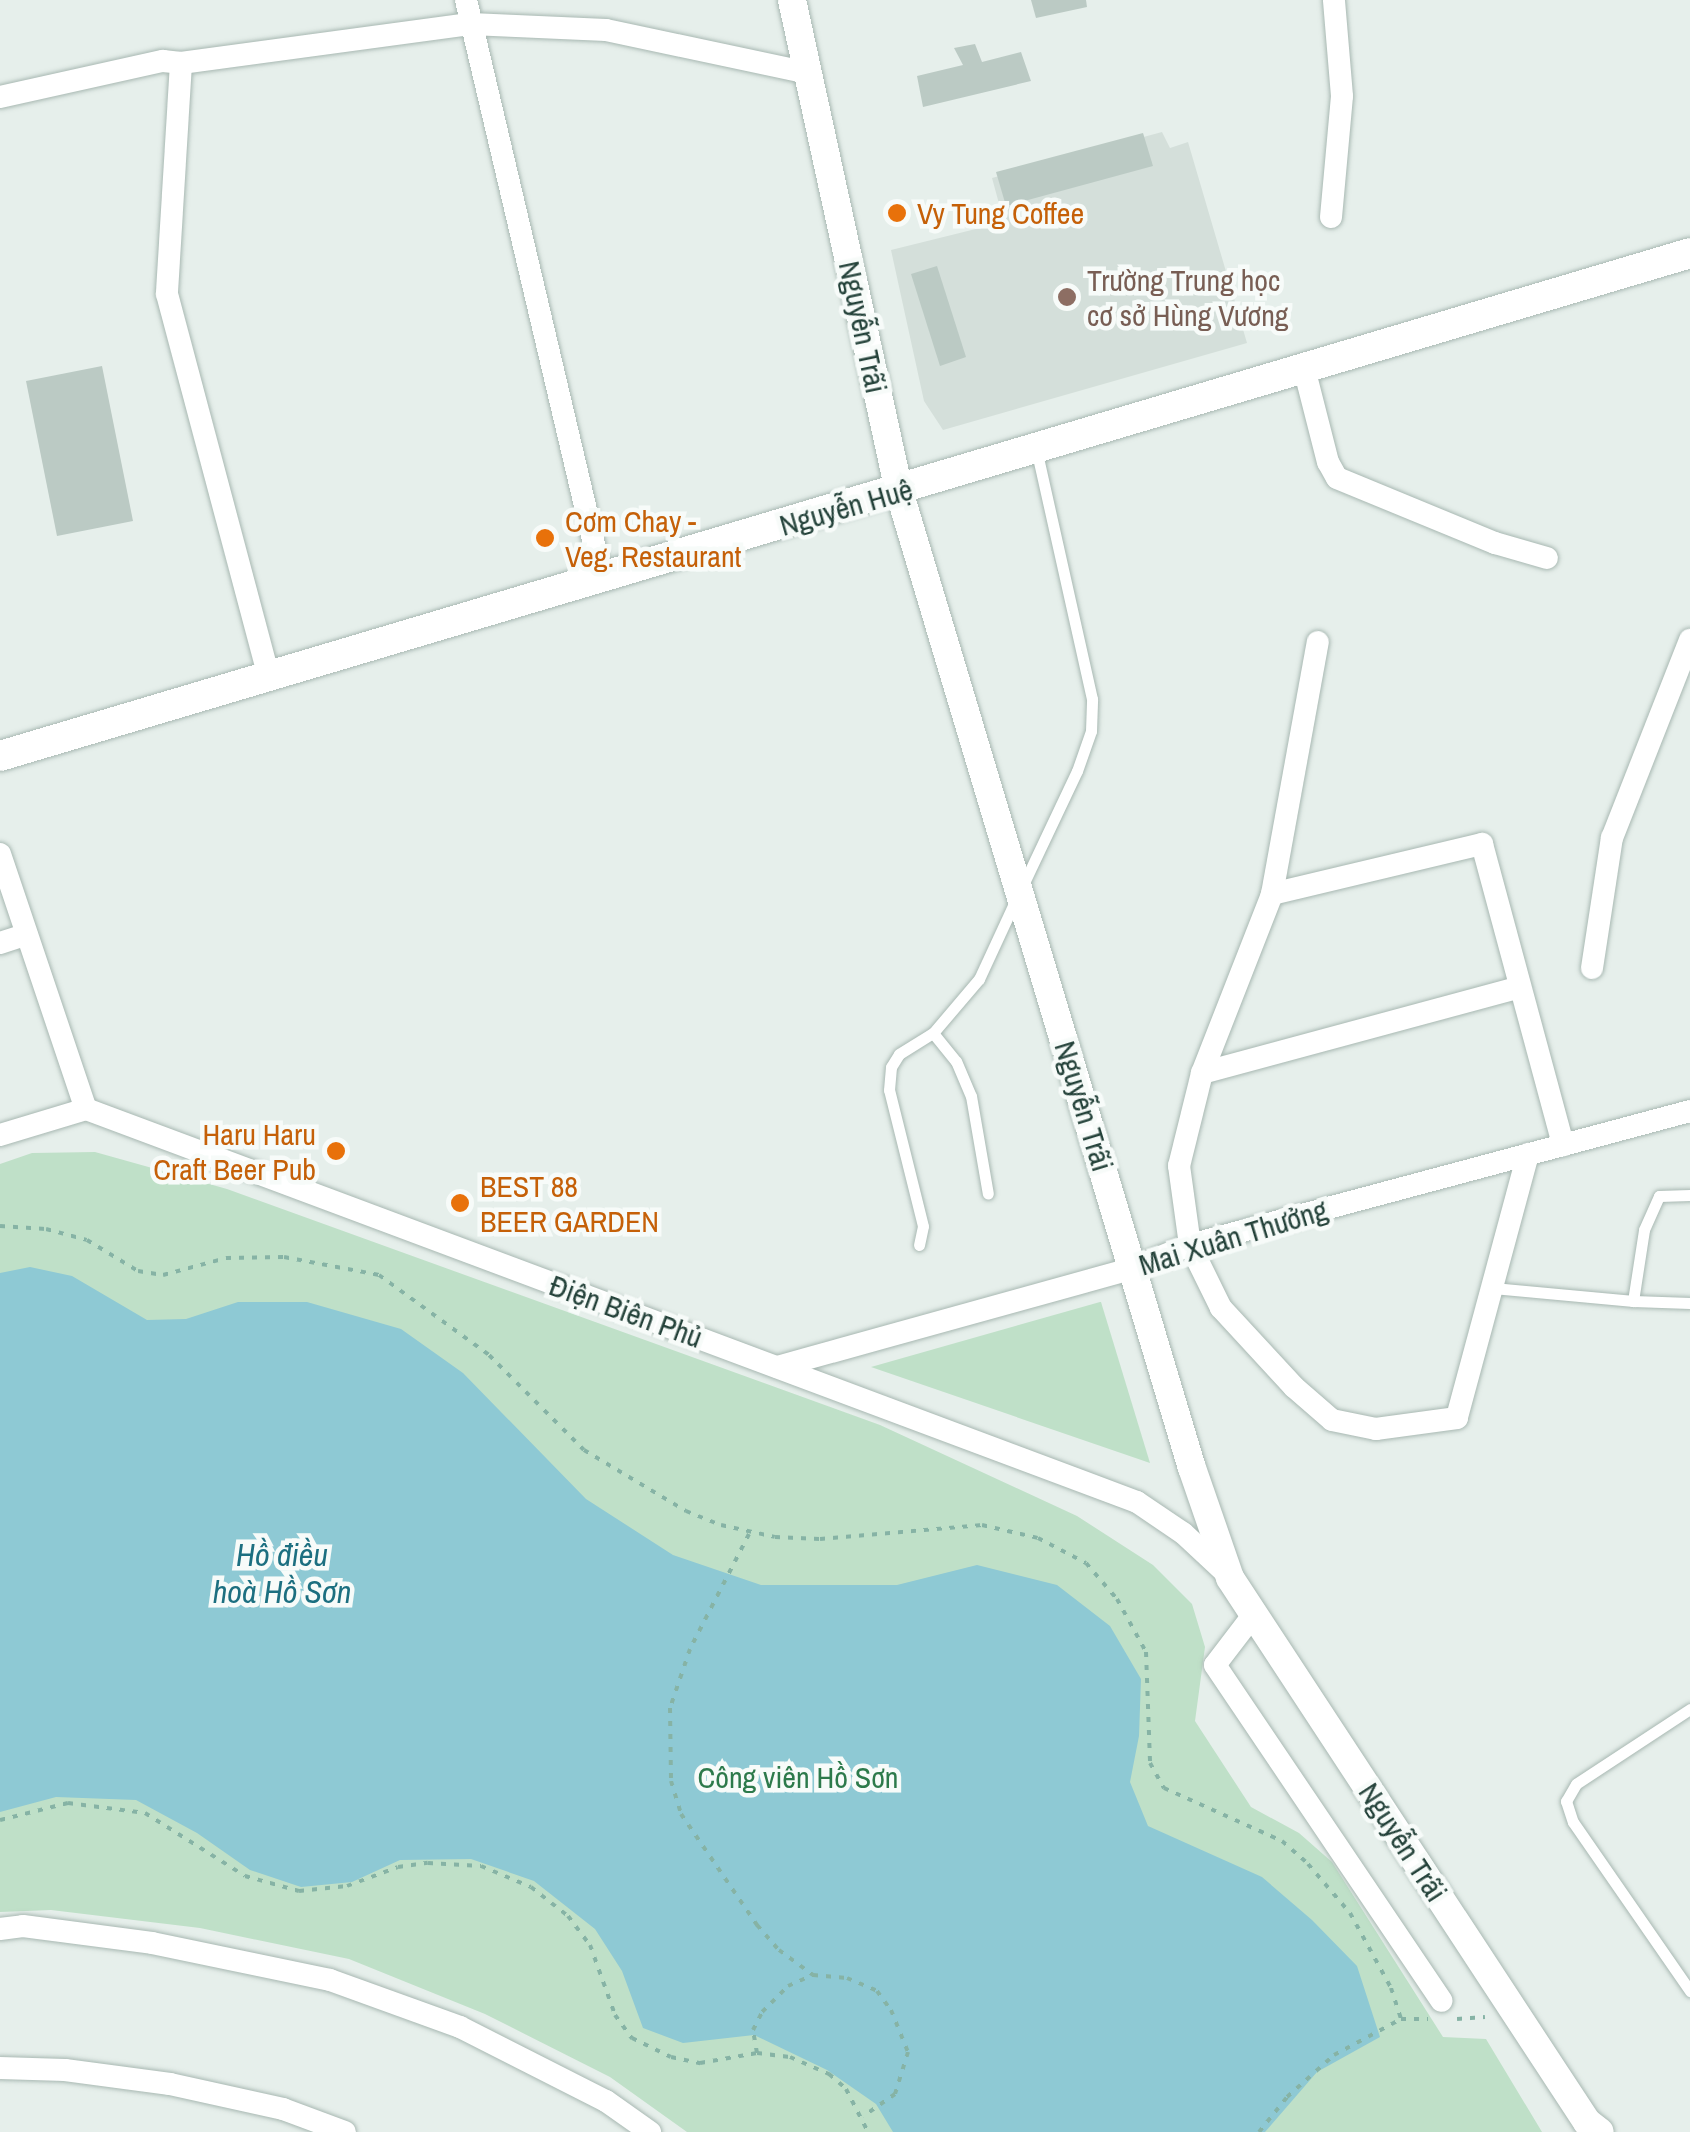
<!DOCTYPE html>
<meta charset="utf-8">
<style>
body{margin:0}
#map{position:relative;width:1690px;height:2132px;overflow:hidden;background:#e6efeb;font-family:"Archivo Narrow",sans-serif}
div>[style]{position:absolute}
.built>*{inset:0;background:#d4dfda}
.green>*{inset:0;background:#bfe0c8}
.water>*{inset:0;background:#8ec9d4}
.building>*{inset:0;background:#bbcac4}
.path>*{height:4px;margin-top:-2px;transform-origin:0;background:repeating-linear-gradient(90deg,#86b3a5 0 5px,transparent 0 13px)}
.roads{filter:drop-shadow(0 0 2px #a8b8b2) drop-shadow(0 0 2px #a8b8b2)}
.service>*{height:11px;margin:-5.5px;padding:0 5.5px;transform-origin:5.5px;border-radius:5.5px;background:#fff}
.minor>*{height:22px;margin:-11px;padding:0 11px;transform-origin:11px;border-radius:11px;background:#fff}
.tertiary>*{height:28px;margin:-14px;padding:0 14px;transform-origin:14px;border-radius:14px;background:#fff}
.secondary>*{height:30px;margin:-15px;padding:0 15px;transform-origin:15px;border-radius:15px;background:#fff}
.dots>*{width:28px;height:28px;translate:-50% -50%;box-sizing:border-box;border:5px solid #f7fbf9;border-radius:50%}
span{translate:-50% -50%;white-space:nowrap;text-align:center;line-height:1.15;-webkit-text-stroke:9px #f7fbf9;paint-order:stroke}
.food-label{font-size:30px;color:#c56008}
.left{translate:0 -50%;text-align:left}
.right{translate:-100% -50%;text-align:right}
.education-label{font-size:30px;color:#785e54}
.street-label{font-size:30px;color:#24423a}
.park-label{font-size:30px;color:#2d7a4b}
.water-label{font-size:32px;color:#1c6f80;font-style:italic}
</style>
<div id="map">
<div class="built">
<i style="clip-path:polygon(1162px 132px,1170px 148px,1188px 142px,1247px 343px,943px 430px,924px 401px,891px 250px,1004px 222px,992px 178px)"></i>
</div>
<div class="green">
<i style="clip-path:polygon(95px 1152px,227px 1189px,880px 1425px,1077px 1516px,1153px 1565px,1192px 1604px,1205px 1647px,1195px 1721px,1251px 1807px,1299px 1833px,1332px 1862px,1443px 2037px,1486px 2039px,1542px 2132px,687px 2132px,610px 2077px,485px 2014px,349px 1959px,200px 1928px,51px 1910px,0 1912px,0 1164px,32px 1153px)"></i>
<i style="clip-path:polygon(1101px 1302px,1150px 1463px,871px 1367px,1100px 1302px)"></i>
</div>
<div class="water">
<i style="clip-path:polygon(30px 1267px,72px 1276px,147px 1320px,186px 1319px,238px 1302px,307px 1302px,401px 1329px,463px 1373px,586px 1499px,673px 1555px,761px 1585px,897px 1585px,977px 1565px,1057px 1585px,1110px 1626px,1141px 1679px,1139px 1736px,1130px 1782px,1148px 1826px,1262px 1877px,1312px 1920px,1357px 1966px,1380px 2037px,1317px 2072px,1265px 2132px,893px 2132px,876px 2104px,827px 2070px,754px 2035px,683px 2043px,643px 2028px,622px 1971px,595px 1929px,534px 1881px,471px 1859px,400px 1860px,352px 1882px,301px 1887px,250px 1870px,197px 1833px,136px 1800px,56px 1797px,0 1812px,0 1273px)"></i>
</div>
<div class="building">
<i style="clip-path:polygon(1031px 0,1086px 0,1087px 7px,1036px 18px)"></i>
<i style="clip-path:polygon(975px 44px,982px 62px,1021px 52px,1031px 81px,923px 107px,917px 76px,963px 65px,954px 48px)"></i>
<i style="clip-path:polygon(1143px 133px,1153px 166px,1006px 206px,996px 172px)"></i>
<i style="clip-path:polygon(937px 266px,966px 357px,940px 366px,911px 274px)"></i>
<i style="clip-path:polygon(102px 366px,133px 521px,57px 536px,26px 381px)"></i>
</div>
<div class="path">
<i style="left:0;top:1226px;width:46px;rotate:3.7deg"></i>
<i style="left:46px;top:1229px;width:42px;rotate:15deg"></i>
<i style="left:87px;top:1240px;width:60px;rotate:31.3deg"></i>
<i style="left:138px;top:1271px;width:25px;rotate:9deg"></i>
<i style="left:163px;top:1275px;width:65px;rotate:-15.1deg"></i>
<i style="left:226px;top:1258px;width:58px;rotate:-1deg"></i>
<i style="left:284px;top:1257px;width:97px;rotate:10.7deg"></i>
<i style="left:379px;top:1275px;width:136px;rotate:36deg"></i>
<i style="left:489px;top:1355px;width:134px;rotate:45deg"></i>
<i style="left:584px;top:1450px;width:119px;rotate:30.9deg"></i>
<i style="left:686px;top:1511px;width:38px;rotate:22deg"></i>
<i style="left:721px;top:1525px;width:55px;rotate:12.5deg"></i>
<i style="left:775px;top:1537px;width:45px;rotate:2.5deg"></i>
<i style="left:820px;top:1539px;width:163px;rotate:-4.9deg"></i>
<i style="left:982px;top:1525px;width:57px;rotate:13.1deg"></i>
<i style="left:1038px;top:1538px;width:54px;rotate:27.5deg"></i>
<i style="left:1086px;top:1563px;width:48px;rotate:49.3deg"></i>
<i style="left:1117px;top:1599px;width:60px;rotate:61.3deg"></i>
<i style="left:1146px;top:1652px;width:111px;rotate:87.9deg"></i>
<i style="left:1150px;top:1763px;width:29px;rotate:61deg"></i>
<i style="left:1164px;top:1788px;width:129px;rotate:24.2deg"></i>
<i style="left:1282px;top:1841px;width:35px;rotate:41deg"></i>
<i style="left:1308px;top:1864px;width:65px;rotate:49.4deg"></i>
<i style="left:1350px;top:1913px;width:85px;rotate:61.3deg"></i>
<i style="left:1391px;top:1988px;width:33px;rotate:72deg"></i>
<i style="left:749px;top:1534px;width:129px;rotate:117.2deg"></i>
<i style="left:690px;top:1649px;width:62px;rotate:108.7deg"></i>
<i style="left:670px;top:1708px;width:73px;rotate:89.2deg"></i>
<i style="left:671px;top:1781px;width:34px;rotate:73deg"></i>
<i style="left:681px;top:1814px;width:135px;rotate:55.6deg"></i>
<i style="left:757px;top:1925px;width:33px;rotate:49deg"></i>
<i style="left:779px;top:1950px;width:42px;rotate:36.3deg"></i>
<i style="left:0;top:1820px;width:70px;rotate:-14deg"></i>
<i style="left:68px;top:1803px;width:78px;rotate:7.4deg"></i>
<i style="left:145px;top:1813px;width:118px;rotate:32.2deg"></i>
<i style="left:245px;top:1876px;width:56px;rotate:15.5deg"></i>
<i style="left:299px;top:1891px;width:48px;rotate:-5.9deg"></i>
<i style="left:347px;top:1886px;width:54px;rotate:-20.4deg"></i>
<i style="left:398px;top:1867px;width:30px;rotate:-8deg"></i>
<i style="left:428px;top:1863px;width:53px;rotate:3.2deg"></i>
<i style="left:481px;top:1866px;width:54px;rotate:22.8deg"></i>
<i style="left:531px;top:1887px;width:47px;rotate:38.1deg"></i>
<i style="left:568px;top:1916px;width:36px;rotate:53deg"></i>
<i style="left:590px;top:1945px;width:74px;rotate:70.3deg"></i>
<i style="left:615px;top:2015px;width:29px;rotate:54deg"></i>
<i style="left:632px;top:2038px;width:43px;rotate:26deg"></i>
<i style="left:671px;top:2057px;width:30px;rotate:12deg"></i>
<i style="left:700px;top:2063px;width:58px;rotate:-10deg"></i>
<i style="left:757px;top:2053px;width:33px;rotate:7deg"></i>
<i style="left:790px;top:2057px;width:43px;rotate:23.6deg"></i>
<i style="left:829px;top:2074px;width:23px;rotate:41deg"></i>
<i style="left:846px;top:2089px;width:48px;rotate:62.9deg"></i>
<i style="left:1457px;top:2019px;width:28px;rotate:-4deg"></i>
<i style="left:757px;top:2053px;width:23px;rotate:-100deg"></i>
<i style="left:753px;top:2030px;width:20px;rotate:-63deg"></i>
<i style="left:762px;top:2012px;width:37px;rotate:-45deg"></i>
<i style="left:788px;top:1986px;width:27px;rotate:-24deg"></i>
<i style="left:813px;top:1975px;width:34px;rotate:5deg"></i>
<i style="left:847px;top:1978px;width:33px;rotate:23deg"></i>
<i style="left:877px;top:1991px;width:24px;rotate:54deg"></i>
<i style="left:891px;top:2010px;width:45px;rotate:68deg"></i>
<i style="left:908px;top:2052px;width:44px;rotate:107.2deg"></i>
<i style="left:895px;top:2094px;width:39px;rotate:145deg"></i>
<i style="left:1259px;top:2132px;width:45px;rotate:-51.3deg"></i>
<i style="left:1287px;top:2097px;width:63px;rotate:-41.8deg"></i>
<i style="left:1334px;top:2055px;width:76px;rotate:-28.2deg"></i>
<i style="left:1401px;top:2019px;width:27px"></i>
</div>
<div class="roads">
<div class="service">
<i style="left:1023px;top:885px;width:126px;rotate:-64.7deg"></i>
<i style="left:1077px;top:771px;width:42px;rotate:-70.7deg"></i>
<i style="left:1091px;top:731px;width:32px;rotate:-88deg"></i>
<i style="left:1092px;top:699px;width:256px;rotate:-102.6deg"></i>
<i style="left:933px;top:1033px;width:36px;rotate:51deg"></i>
<i style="left:956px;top:1061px;width:38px;rotate:67deg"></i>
<i style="left:971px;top:1096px;width:99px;rotate:80.2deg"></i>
<i style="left:1690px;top:1195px;width:31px;rotate:178deg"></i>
<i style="left:1659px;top:1196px;width:37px;rotate:114deg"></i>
<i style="left:1644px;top:1230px;width:72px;rotate:98.8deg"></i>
<i style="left:1633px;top:1301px;width:57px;rotate:2deg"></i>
<i style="left:919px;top:1245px;width:19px;rotate:-78deg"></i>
<i style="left:923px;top:1226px;width:140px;rotate:-104deg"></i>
<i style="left:889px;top:1090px;width:23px;rotate:-85deg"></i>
<i style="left:891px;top:1067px;width:15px;rotate:-58deg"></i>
<i style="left:899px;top:1054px;width:40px;rotate:-32deg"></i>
<i style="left:933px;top:1033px;width:71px;rotate:-49.6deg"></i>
<i style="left:979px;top:979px;width:86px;rotate:-65.2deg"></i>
<i style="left:1493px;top:1288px;width:141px;rotate:5.3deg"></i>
<i style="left:1690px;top:1709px;width:136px;rotate:146.7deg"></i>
<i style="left:1576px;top:1784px;width:20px;rotate:120deg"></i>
<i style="left:1566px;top:1801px;width:22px;rotate:72deg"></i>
<i style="left:1573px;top:1822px;width:206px;rotate:55.3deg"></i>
</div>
<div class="minor">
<i style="left:466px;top:0;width:594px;rotate:76.76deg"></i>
<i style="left:181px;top:63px;width:231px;rotate:93.5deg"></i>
<i style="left:167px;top:294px;width:396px;rotate:75.1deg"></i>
<i style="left:0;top:97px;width:167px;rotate:-12.5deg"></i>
<i style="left:163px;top:61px;width:18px;rotate:6deg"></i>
<i style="left:181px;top:63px;width:293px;rotate:-7.7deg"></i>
<i style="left:471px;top:24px;width:135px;rotate:2.5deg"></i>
<i style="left:606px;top:30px;width:207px;rotate:12deg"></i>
<i style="left:1331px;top:217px;width:121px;rotate:-84.8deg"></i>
<i style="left:1342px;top:96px;width:96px;rotate:-94.8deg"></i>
<i style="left:1304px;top:368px;width:97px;rotate:75.7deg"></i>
<i style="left:1328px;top:462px;width:18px;rotate:61deg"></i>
<i style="left:1337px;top:478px;width:171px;rotate:22.4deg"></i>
<i style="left:1495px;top:543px;width:54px;rotate:16.1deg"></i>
<i style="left:0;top:854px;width:269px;rotate:71.4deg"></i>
<i style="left:1272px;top:894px;width:256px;rotate:-79.7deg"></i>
<i style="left:0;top:943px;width:28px;rotate:-18deg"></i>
<i style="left:1592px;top:968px;width:132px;rotate:-81.3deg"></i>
<i style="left:1612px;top:838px;width:213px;rotate:-68.5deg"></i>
<i style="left:1202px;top:1073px;width:329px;rotate:-15.1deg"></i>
<i style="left:0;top:1135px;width:90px;rotate:-16.8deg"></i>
<i style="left:86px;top:1109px;width:1122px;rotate:20.5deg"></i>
<i style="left:1137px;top:1502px;width:55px;rotate:34deg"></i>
<i style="left:1183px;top:1533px;width:62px;rotate:43deg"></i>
<i style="left:1528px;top:1154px;width:273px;rotate:105.1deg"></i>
<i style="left:1457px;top:1418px;width:82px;rotate:172.3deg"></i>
<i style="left:1376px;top:1429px;width:45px;rotate:-168.4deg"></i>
<i style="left:1332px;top:1420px;width:50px;rotate:-139deg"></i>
<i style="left:1294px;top:1387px;width:108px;rotate:-132.7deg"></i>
<i style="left:1221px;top:1308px;width:70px;rotate:-116.2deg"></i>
<i style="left:1190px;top:1245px;width:80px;rotate:-97.9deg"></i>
<i style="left:1179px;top:1166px;width:96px;rotate:-76.1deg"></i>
<i style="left:1202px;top:1073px;width:192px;rotate:-68.6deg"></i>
<i style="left:1272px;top:894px;width:216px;rotate:-13.4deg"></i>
<i style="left:1482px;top:844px;width:312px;rotate:74.9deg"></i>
<i style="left:777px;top:1367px;width:370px;rotate:-15.5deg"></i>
<i style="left:1133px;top:1268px;width:61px;rotate:-22deg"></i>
<i style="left:1190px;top:1245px;width:518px;rotate:-15deg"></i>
<i style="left:1254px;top:1614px;width:64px;rotate:127.4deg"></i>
<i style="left:1215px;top:1665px;width:405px;rotate:56deg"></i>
<i style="left:0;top:1929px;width:23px;rotate:-7deg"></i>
<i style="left:23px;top:1926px;width:130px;rotate:7.5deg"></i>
<i style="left:152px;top:1943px;width:182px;rotate:11.7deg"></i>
<i style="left:330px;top:1980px;width:138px;rotate:19.9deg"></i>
<i style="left:460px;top:2027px;width:164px;rotate:26.9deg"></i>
<i style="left:606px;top:2101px;width:54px;rotate:35.2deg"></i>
<i style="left:0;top:2068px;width:65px;rotate:1.8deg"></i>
<i style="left:65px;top:2070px;width:106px;rotate:7.6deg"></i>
<i style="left:170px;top:2084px;width:116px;rotate:12.5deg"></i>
<i style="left:283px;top:2109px;width:66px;rotate:20.4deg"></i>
</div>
<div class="tertiary">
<i style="left:792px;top:0;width:503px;rotate:77.71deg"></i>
<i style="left:899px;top:491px;width:1020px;rotate:73.31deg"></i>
<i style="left:1192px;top:1468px;width:116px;rotate:70.9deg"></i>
<i style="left:1230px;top:1578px;width:651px;rotate:56.73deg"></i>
<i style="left:1587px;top:2122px;width:16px;rotate:38deg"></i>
</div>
<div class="secondary">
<i style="left:0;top:756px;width:1763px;rotate:-16.57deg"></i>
</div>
</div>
<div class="dots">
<i style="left:897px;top:213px;background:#e8710a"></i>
<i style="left:1067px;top:297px;background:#8d6e63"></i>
<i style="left:545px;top:538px;background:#e8710a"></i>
<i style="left:336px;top:1151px;background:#e8710a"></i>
<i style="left:460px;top:1203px;background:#e8710a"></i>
</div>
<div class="food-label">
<span class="left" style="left:917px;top:213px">Vy Tung Coffee</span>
<span class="left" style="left:565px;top:538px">Cơm Chay -<br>Veg. Restaurant</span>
<span class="right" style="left:316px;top:1151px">Haru Haru<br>Craft Beer Pub</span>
<span class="left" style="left:480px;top:1203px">BEST 88<br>BEER GARDEN</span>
</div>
<div class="education-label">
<span class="left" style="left:1087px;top:297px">Trường Trung học<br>cơ sở Hùng Vương</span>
</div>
<div class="street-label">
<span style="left:863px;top:327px;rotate:78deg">Nguyễn Trãi</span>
<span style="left:846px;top:507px;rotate:-16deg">Nguyễn Huệ</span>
<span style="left:1084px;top:1106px;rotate:73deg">Nguyễn Trãi</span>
<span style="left:1233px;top:1237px;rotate:-17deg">Mai Xuân Thưởng</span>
<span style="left:626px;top:1311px;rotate:20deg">Điện Biên Phủ</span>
<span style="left:1403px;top:1842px;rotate:57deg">Nguyễn Trãi</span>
</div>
<div class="park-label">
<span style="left:798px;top:1777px">Công viên Hồ Sơn</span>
</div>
<div class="water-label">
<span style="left:282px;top:1574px">Hồ điều<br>hoà Hồ Sơn</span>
</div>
</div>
